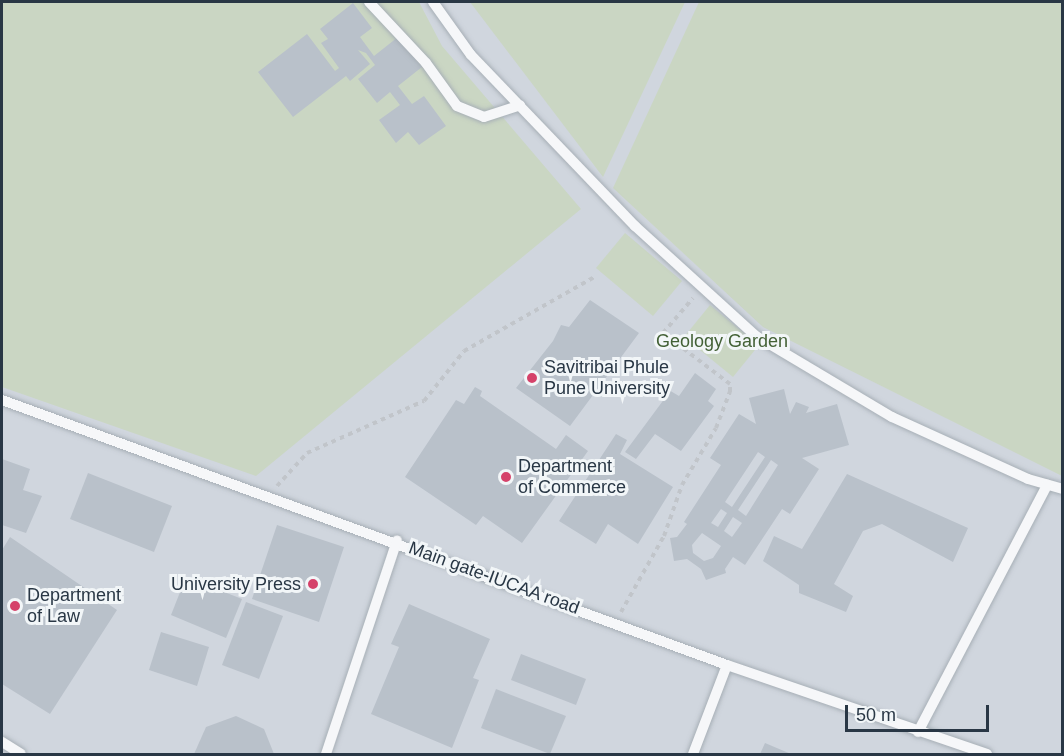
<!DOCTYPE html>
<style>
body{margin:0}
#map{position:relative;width:1064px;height:756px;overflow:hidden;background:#e2e7eb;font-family:Helvetica,sans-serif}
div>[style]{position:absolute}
.built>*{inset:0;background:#d0d6de}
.green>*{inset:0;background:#cad6c3}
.building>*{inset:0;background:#b9c1ca}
.path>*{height:4px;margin-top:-2px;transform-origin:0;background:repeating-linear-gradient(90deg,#c1c5ca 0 4.5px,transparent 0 9px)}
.roads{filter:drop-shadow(0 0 2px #a7afb6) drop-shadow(0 0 2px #a7afb6)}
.service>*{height:10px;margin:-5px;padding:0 5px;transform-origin:5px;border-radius:5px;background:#f6f7f9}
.dots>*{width:16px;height:16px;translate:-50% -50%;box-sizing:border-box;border:3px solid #f2f6f8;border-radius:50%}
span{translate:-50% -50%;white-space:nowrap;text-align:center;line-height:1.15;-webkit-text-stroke:6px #f2f6f8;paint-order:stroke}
.park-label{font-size:18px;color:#436136}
.poi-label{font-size:18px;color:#293745}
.left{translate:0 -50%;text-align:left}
.right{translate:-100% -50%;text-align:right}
.street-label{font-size:18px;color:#293745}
.frame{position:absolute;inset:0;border:3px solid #293745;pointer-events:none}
.scale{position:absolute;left:845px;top:705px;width:144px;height:27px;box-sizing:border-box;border:3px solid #293745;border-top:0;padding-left:8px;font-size:18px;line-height:21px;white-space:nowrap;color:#293745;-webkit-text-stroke:4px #f2f6f8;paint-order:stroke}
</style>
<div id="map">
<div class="built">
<i style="clip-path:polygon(2px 2px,1062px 2px,1062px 754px,2px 754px)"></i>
</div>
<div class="green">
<i style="clip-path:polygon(2px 2px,419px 2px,442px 46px,581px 209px,256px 476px,2px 387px)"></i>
<i style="clip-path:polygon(470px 2px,685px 2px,603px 177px)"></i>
<i style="clip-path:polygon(699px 2px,1062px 2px,1062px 476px,763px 327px,613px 188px)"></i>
<i style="clip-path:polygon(625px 233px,682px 281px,653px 316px,596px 268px)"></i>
<i style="clip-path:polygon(710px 305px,759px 345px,733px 377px,684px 337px)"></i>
</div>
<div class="building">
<i style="clip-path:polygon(353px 3px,372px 28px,360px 37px,374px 56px,398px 37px,422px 67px,398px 86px,412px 104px,424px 96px,446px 126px,419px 145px,408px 132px,396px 143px,379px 120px,400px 105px,390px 92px,377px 103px,358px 79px,375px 65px,366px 53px,358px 50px,370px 64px,350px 81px,346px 76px,293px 117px,258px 72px,307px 34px,335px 71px,339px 68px,321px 43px,328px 39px,320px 29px)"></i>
<i style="clip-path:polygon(590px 300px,639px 333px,570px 426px,516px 388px,553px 341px,561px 325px,569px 327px)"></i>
<i style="clip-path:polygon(695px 373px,716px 389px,708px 401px,714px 406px,681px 451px,655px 434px,636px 459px,625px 452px,665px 398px,653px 389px,657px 383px,679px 396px)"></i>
<i style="clip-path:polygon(475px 387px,482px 391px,480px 396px,556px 449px,566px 435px,588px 451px,522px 543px,483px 516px,476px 525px,405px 477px,456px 400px,464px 404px)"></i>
<i style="clip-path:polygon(evenodd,784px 389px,790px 414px,796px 402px,809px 407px,806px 413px,837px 404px,849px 445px,802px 458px,819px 469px,790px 514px,782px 509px,745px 565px,733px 557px,725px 569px,726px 573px,706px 580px,701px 569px,687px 559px,674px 561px,670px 538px,677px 537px,687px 524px,684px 522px,721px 465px,710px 458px,739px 414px,756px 424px,749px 398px,784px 389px,758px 452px,765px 457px,732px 507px,725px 502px,758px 452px,784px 389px,771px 460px,778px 465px,746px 516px,738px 510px,771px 460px,784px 389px,721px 509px,727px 513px,718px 527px,711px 523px,721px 509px,784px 389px,733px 517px,742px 523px,732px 537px,724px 531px,733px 517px,784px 389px,702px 533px,721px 546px,713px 558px,704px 561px,693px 553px,692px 545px,702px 533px)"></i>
<i style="clip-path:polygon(616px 434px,627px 440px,620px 454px,673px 487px,638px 544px,608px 524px,596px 544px,559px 521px)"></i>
<i style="clip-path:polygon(2px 459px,30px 469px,23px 490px,42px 496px,26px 533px,2px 525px)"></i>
<i style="clip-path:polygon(88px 473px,172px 506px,154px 552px,70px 519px)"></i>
<i style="clip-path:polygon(847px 474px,968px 528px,953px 562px,882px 524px,863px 531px,834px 584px,853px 596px,846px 612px,799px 593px,799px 585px,763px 561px,774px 536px,802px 549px)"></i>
<i style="clip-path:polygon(277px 525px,344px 547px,319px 622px,252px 599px)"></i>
<i style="clip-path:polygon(10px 537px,117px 610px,50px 714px,2px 684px,2px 550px)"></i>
<i style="clip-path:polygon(186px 577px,242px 599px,226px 638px,171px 615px)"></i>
<i style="clip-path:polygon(246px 602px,283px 616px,259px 679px,222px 665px)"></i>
<i style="clip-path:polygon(409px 604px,490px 639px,473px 678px,479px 680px,452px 748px,371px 714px,399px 647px,391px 644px)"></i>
<i style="clip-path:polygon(161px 632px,209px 647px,197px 686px,149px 670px)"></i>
<i style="clip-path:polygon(521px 654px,586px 679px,576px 705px,511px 680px)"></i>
<i style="clip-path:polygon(496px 689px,566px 716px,550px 754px,481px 728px)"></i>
<i style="clip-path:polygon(236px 716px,264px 729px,274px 754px,194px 754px,206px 727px)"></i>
<i style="clip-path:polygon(765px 743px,791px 754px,760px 754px)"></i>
</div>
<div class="path">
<i style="left:277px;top:486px;width:45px;rotate:-47.7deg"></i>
<i style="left:307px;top:453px;width:128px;rotate:-24deg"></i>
<i style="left:424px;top:401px;width:64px;rotate:-51.3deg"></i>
<i style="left:464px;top:351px;width:152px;rotate:-29.6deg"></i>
<i style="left:621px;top:612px;width:87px;rotate:-60.5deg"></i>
<i style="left:664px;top:536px;width:54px;rotate:-70.6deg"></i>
<i style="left:682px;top:485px;width:66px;rotate:-59.2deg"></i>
<i style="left:716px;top:428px;width:39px;rotate:-69deg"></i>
<i style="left:730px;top:392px;width:8px;rotate:-90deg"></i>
<i style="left:730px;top:384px;width:84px;rotate:-142.7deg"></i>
<i style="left:663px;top:333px;width:46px;rotate:-49.4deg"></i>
</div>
<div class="roads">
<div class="service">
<i style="left:369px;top:2px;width:83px;rotate:46.9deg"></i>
<i style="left:426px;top:63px;width:53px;rotate:54.2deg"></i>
<i style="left:457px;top:106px;width:29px;rotate:22deg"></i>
<i style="left:484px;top:117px;width:38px;rotate:-18deg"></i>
<i style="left:433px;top:2px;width:65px;rotate:54.4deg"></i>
<i style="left:471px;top:55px;width:237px;rotate:46.2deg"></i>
<i style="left:635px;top:226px;width:164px;rotate:42.3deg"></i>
<i style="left:756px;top:336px;width:158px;rotate:30.8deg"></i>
<i style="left:892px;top:417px;width:149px;rotate:24.5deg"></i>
<i style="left:1028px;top:479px;width:35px;rotate:16deg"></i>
<i style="left:2px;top:400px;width:772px;rotate:20.08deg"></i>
<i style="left:727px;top:665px;width:275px;rotate:18.9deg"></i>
<i style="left:918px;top:732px;width:279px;rotate:-62.4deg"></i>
<i style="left:2px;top:742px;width:22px;rotate:32deg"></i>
<i style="left:326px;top:754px;width:225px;rotate:-71.6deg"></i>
<i style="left:693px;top:754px;width:95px;rotate:-69.1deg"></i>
</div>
</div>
<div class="dots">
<i style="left:532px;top:378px;background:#d5426a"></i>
<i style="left:506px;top:477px;background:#d5426a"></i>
<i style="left:313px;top:584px;background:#d5426a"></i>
<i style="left:15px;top:606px;background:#d5426a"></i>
</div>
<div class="park-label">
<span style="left:722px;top:341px">Geology Garden</span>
</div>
<div class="poi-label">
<span class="left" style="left:544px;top:378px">Savitribai Phule<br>Pune University</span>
<span class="left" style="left:518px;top:477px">Department<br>of Commerce</span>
<span class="right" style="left:301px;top:584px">University Press</span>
<span class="left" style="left:27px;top:606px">Department<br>of Law</span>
</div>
<div class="street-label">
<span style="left:494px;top:578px;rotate:20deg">Main gate-IUCAA road</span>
</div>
<div class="frame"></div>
<div class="scale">50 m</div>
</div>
